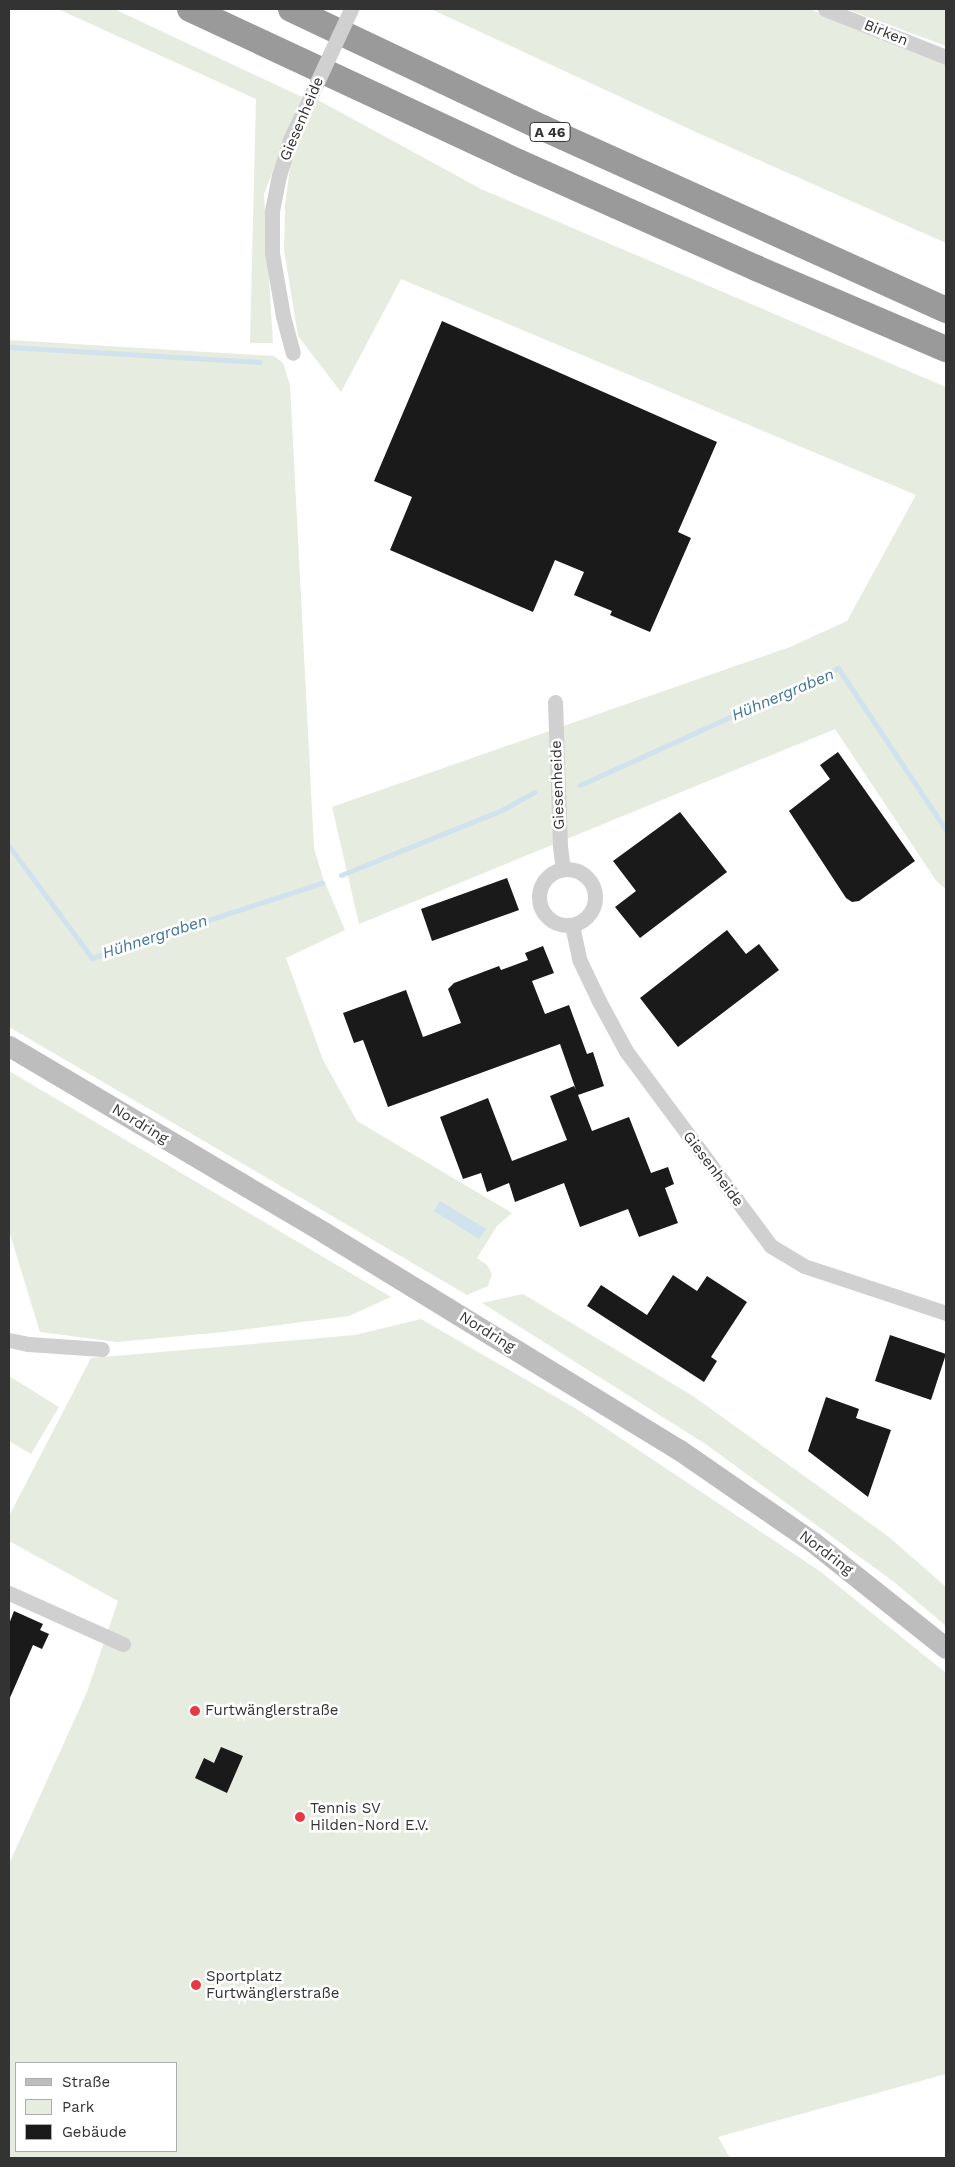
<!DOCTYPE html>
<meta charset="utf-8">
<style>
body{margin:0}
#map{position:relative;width:955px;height:2167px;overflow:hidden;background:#fff;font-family:"Work Sans",sans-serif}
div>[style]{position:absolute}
.green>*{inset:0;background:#e6ecdf}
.water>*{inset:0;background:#cfe2ee}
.stream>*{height:5px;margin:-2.5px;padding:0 2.5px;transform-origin:2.5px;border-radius:2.5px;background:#cfe2ee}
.building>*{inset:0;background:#1a1a1a}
.street>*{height:15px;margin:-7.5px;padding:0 7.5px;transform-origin:7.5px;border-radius:7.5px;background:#d0d0d0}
.street>.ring{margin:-7.5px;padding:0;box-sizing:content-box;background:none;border:15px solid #d0d0d0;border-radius:50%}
.secondary>*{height:21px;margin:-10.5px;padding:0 10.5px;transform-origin:10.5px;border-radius:10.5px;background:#bdbdbd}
.highway>*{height:26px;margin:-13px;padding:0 13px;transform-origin:13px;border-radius:13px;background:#9a9a9a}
.street-bridge>*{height:15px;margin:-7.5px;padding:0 7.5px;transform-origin:7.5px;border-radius:7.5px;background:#d0d0d0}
.dots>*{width:14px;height:14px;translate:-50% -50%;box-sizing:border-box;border:2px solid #fff;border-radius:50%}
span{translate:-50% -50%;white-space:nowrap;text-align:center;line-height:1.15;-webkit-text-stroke:5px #fff;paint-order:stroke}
.shield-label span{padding:1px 4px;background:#fff;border:1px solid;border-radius:4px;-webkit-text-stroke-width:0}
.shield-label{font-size:14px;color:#333;font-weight:700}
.street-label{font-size:15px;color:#333}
.poi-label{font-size:15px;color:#333}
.left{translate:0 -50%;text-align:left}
.water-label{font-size:16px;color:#3f7597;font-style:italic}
.frame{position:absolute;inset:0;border:10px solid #333;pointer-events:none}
.legend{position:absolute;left:15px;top:2062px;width:162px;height:90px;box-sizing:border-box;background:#fff;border:1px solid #adadad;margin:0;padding:6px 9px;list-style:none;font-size:15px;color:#333}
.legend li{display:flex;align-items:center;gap:10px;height:25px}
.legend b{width:25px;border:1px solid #adadad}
</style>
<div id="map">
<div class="green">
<i style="clip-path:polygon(58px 9px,114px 9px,302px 97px,264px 194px,273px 343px,250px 343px,256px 99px)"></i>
<i style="clip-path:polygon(431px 9px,809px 9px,946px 62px,946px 243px,698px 133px)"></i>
<i style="clip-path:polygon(849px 9px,946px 9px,946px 46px,849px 10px)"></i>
<i style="clip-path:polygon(318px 100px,481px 189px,946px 387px,946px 889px,937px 882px,835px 729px,359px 924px,332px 807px,790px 647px,847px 621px,916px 495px,401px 279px,341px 392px,298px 336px,284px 250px,285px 206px,291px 160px)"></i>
<i style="clip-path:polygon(9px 340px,274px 356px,283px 363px,290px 385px,314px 848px,323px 878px,345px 930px,286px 958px,323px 1060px,357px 1121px,512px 1213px,497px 1226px,477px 1258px,487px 1265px,492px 1274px,488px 1286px,467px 1295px,9px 1027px)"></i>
<i style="clip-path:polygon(9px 1071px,391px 1297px,349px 1316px,224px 1332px,117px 1342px,40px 1332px,9px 1231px)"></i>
<i style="clip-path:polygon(523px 1294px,693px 1396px,889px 1537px,946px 1587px,946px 1626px,894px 1582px,707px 1445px,482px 1303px)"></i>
<i style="clip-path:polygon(evenodd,421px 1319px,580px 1411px,821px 1572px,946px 1673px,946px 2074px,718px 2137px,730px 2158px,9px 2158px,9px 1864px,87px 1692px,118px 1601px,9px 1541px,9px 1516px,91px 1358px,355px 1335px,421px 1319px,16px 2063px,176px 2063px,176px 2151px,16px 2151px,16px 2063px)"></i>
<i style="clip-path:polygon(9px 1376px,59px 1407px,31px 1454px,9px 1441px)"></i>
</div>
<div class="water">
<i style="clip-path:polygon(440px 1201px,486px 1229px,479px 1239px,434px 1211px)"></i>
</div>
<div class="stream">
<i style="left:9px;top:347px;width:251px;rotate:3.4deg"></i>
<i style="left:580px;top:785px;width:283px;rotate:-24.4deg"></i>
<i style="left:838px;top:668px;width:195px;rotate:56.3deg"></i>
<i style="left:9px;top:846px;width:139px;rotate:53.5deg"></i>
<i style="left:92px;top:958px;width:242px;rotate:-18.1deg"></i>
<i style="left:341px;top:875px;width:174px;rotate:-22deg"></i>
<i style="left:502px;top:810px;width:37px;rotate:-29deg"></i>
</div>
<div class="building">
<i style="clip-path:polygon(442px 321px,717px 442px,678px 532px,691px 538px,650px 632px,610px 615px,612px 611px,574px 595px,584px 572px,555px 560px,533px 612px,390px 550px,412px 497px,374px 481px)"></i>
<i style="clip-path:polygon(838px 752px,915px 861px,859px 901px,852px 902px,846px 898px,789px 811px,830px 779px,820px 765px)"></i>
<i style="clip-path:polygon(680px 812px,727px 872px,640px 938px,615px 907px,636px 891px,613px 861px)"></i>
<i style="clip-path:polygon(507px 878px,519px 910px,432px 941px,421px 909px)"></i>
<i style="clip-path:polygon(727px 930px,746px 954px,759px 944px,779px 970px,678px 1047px,640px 998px)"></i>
<i style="clip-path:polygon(543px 946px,554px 973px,532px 981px,545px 1014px,569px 1005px,587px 1054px,593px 1052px,604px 1086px,578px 1095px,592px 1131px,629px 1117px,651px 1173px,668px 1167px,674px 1184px,665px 1188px,678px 1223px,639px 1237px,628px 1209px,580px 1227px,564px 1183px,515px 1202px,509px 1183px,487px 1192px,481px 1173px,463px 1179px,440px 1117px,488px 1098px,512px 1161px,567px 1140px,550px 1096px,574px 1086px,576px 1090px,560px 1044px,388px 1107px,363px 1040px,354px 1043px,343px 1013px,406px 990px,423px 1037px,461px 1023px,448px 989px,454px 983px,499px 966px,501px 970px,528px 960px,525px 953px)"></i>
<i style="clip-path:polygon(673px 1275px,697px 1291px,707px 1276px,747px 1302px,711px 1357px,717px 1361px,704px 1382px,587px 1306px,601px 1285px,647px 1315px)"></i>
<i style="clip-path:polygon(890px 1335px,946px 1354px,931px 1400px,875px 1381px)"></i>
<i style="clip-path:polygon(826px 1397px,859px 1409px,856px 1418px,891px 1430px,868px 1497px,808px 1451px)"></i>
<i style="clip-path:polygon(14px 1611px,43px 1624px,40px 1630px,49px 1634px,42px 1649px,33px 1645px,9px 1700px,9px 1624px)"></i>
<i style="clip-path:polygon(221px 1747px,243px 1756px,227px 1793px,195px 1778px,204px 1758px,214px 1763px)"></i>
</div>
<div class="street">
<i style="left:825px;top:9px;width:130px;rotate:21.6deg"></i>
<i style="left:290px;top:140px;width:37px;rotate:107deg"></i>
<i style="left:279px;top:175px;width:38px;rotate:101deg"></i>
<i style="left:272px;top:212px;width:41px;rotate:90deg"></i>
<i style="left:272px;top:253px;width:64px;rotate:80.1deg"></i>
<i style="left:283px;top:316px;width:38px;rotate:75deg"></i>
<i style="left:555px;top:702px;width:144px;rotate:88deg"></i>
<i style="left:560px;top:846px;width:23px;rotate:83deg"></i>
<i class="ring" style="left:539px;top:869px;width:41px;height:41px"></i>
<i style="left:572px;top:925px;width:35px;rotate:78deg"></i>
<i style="left:579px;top:959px;width:47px;rotate:64.5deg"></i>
<i style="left:599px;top:1001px;width:57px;rotate:61.6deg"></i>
<i style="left:626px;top:1051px;width:243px;rotate:53.4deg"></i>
<i style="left:771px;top:1246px;width:39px;rotate:31deg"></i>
<i style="left:804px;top:1266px;width:150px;rotate:18.3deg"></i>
<i style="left:9px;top:1340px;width:19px;rotate:12deg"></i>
<i style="left:28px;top:1344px;width:74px;rotate:3.9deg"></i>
<i style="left:9px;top:1593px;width:125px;rotate:24.1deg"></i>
</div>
<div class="secondary">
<i style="left:9px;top:1046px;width:367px;rotate:30.6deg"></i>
<i style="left:325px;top:1233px;width:414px;rotate:31.5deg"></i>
<i style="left:678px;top:1449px;width:164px;rotate:34.6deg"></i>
<i style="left:813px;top:1542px;width:170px;rotate:38.6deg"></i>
</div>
<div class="highway">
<i style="left:190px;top:9px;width:362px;rotate:25deg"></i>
<i style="left:518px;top:162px;width:261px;rotate:24deg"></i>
<i style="left:756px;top:268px;width:207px;rotate:23.1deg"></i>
<i style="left:291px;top:9px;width:279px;rotate:25.3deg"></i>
<i style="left:543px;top:128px;width:442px;rotate:24.3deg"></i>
</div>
<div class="street-bridge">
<i style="left:290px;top:140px;width:145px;rotate:-65deg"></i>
</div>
<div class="dots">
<i style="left:195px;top:1711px;background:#e63946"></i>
<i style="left:300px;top:1817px;background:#e63946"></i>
<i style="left:196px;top:1985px;background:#e63946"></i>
</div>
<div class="shield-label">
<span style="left:550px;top:132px">A 46</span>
</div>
<div class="street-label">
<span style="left:886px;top:33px;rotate:22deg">Birken</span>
<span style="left:302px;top:119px;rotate:-67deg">Giesenheide</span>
<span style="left:558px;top:785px;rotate:-92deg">Giesenheide</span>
<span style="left:140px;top:1124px;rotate:31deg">Nordring</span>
<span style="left:713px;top:1169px;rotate:53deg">Giesenheide</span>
<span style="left:487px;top:1332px;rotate:32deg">Nordring</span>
<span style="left:826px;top:1553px;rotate:37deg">Nordring</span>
</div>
<div class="poi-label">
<span class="left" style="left:205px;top:1711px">Furtwänglerstraße</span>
<span class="left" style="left:310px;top:1817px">Tennis SV<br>Hilden-Nord E.V.</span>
<span class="left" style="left:206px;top:1985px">Sportplatz<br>Furtwänglerstraße</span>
</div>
<div class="water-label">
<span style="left:783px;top:695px;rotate:-23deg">Hühnergraben</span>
<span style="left:155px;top:937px;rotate:-18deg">Hühnergraben</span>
</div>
<div class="frame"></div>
<ul class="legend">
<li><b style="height:6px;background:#bdbdbd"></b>Straße</li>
<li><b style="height:14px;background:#e6ecdf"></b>Park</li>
<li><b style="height:14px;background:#1a1a1a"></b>Gebäude</li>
</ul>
</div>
